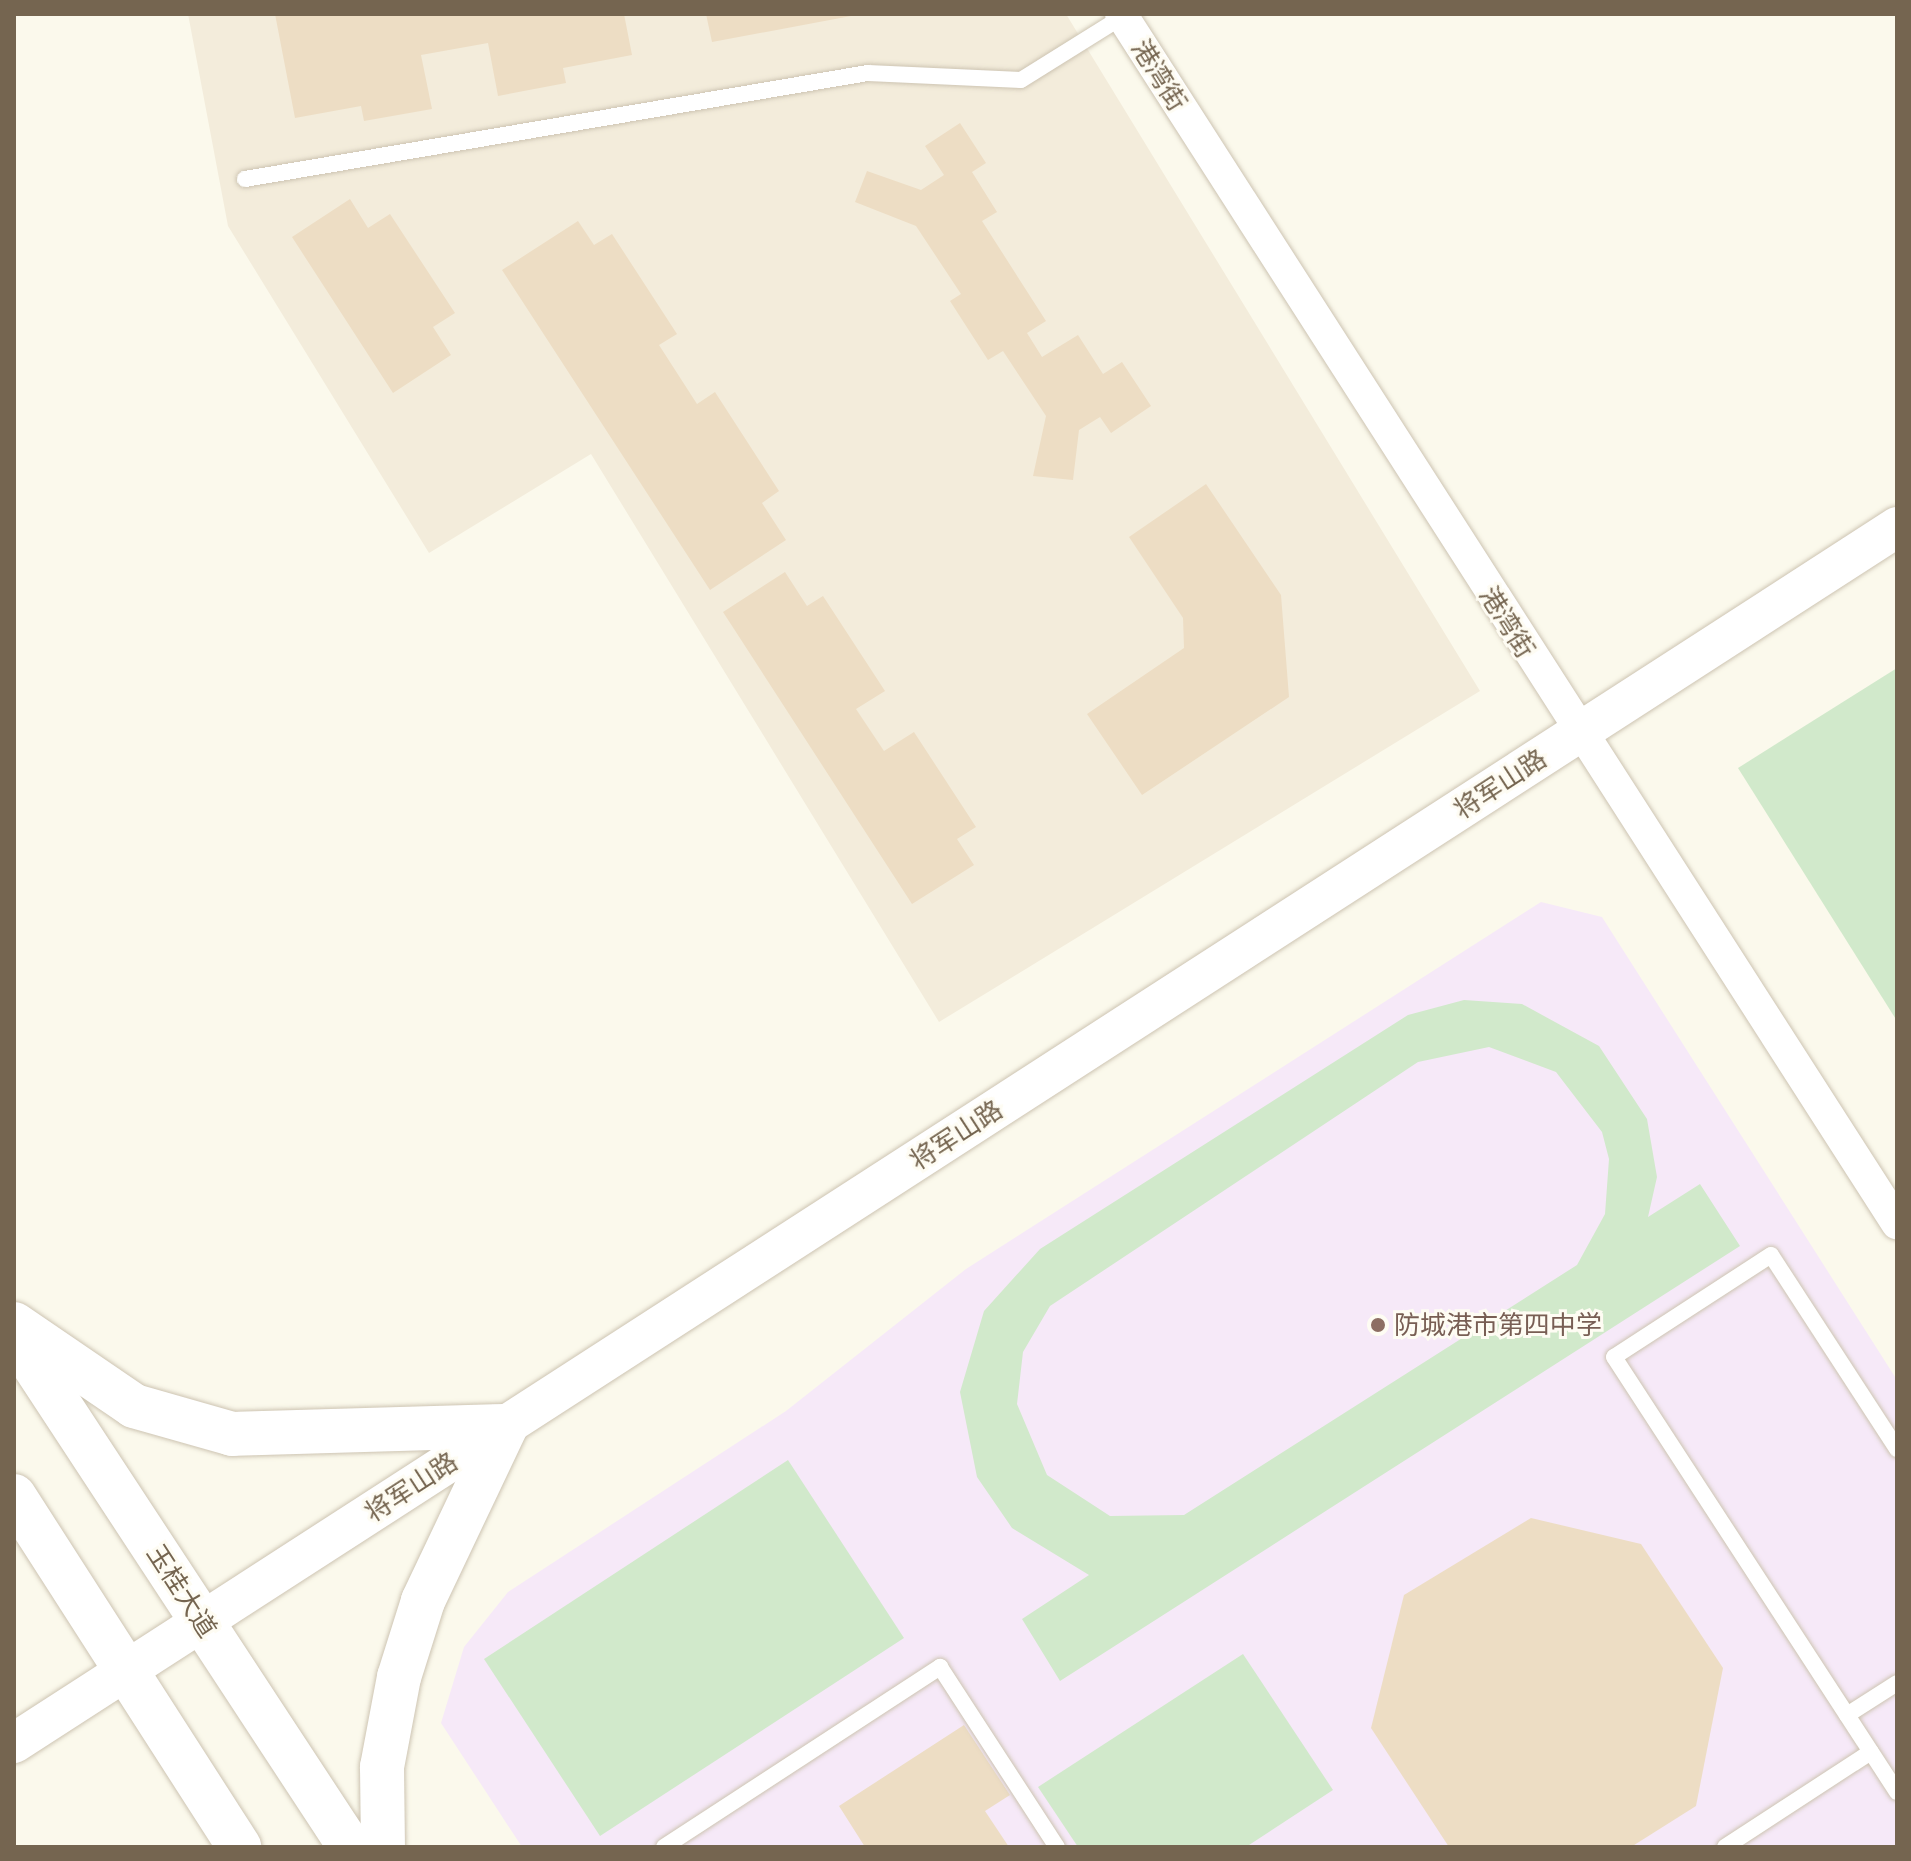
<!DOCTYPE html>
<meta charset="utf-8">
<style>
body{margin:0}
#map{position:relative;width:1911px;height:1861px;overflow:hidden;background:#fbf9ec;font-family:Lato,"Noto Sans SC",sans-serif}
div>[style]{position:absolute}
.residential>*{inset:0;background:#f3ecdb}
.education>*{inset:0;background:#f6e9f8}
.green>*{inset:0;background:#d1e9cb}
.building>*{inset:0;background:#edddc4}
.roads{filter:drop-shadow(0 0 2px #cdc4b2) drop-shadow(0 0 2px #cdc4b2)}
.service>*{height:16px;margin:-8px;padding:0 8px;transform-origin:8px;border-radius:8px;background:#fff}
.minor>*{height:32px;margin:-16px;padding:0 16px;transform-origin:16px;border-radius:16px;background:#fff}
.tertiary>*{height:40px;margin:-20px;padding:0 20px;transform-origin:20px;border-radius:20px;background:#fff}
.secondary>*{height:44px;margin:-22px;padding:0 22px;transform-origin:22px;border-radius:22px;background:#fff}
.dots>*{width:22px;height:22px;translate:-50% -50%;box-sizing:border-box;border:4px solid #fefcf3;border-radius:50%}
span{translate:-50% -50%;white-space:nowrap;text-align:center;line-height:1.15;-webkit-text-stroke:6px #fefcf3;paint-order:stroke}
.street-label{font-size:26px;color:#756550}
.education-label{font-size:26px;color:#785e54}
.left{translate:0 -50%;text-align:left}
.frame{position:absolute;inset:0;border:16px solid #756550;pointer-events:none}
</style>
<div id="map">
<div class="residential">
<i style="clip-path:polygon(188px 14px,1066px 14px,1480px 691px,939px 1022px,591px 454px,429px 553px,228px 226px)"></i>
</div>
<div class="education">
<i style="clip-path:polygon(1541px 902px,1602px 917px,1897px 1380px,1897px 1847px,522px 1847px,441px 1723px,464px 1647px,508px 1592px,786px 1411px,966px 1269px)"></i>
</div>
<div class="green">
<i style="clip-path:polygon(1897px 668px,1897px 1021px,1738px 768px)"></i>
<i style="clip-path:polygon(evenodd,1464px 1000px,1522px 1004px,1599px 1046px,1647px 1119px,1657px 1177px,1648px 1217px,1700px 1184px,1740px 1246px,1060px 1681px,1022px 1619px,1089px 1575px,1012px 1528px,977px 1477px,960px 1392px,984px 1311px,1040px 1249px,1408px 1015px,1464px 1000px,1489px 1047px,1556px 1072px,1602px 1132px,1609px 1159px,1605px 1214px,1577px 1265px,1184px 1515px,1110px 1516px,1047px 1475px,1017px 1404px,1023px 1352px,1050px 1306px,1418px 1062px,1489px 1047px)"></i>
<i style="clip-path:polygon(788px 1460px,904px 1638px,600px 1836px,484px 1659px)"></i>
<i style="clip-path:polygon(1243px 1654px,1333px 1790px,1246px 1847px,1078px 1847px,1038px 1787px)"></i>
</div>
<div class="building">
<i style="clip-path:polygon(275px 14px,624px 14px,632px 55px,563px 68px,566px 83px,498px 96px,488px 43px,421px 55px,432px 109px,364px 121px,361px 106px,295px 118px)"></i>
<i style="clip-path:polygon(706px 14px,851px 14px,851px 16px,712px 42px)"></i>
<i style="clip-path:polygon(960px 123px,986px 163px,972px 172px,997px 212px,982px 221px,1046px 321px,1027px 333px,1042px 357px,1078px 335px,1103px 374px,1122px 362px,1151px 406px,1111px 433px,1100px 417px,1079px 430px,1073px 480px,1033px 476px,1046px 416px,1003px 351px,988px 360px,950px 301px,961px 294px,916px 226px,855px 202px,867px 171px,921px 190px,944px 175px,925px 146px)"></i>
<i style="clip-path:polygon(350px 199px,368px 228px,390px 214px,455px 313px,433px 327px,451px 355px,393px 393px,292px 237px)"></i>
<i style="clip-path:polygon(578px 221px,594px 245px,612px 234px,677px 334px,659px 345px,697px 404px,715px 392px,779px 491px,762px 503px,786px 540px,710px 590px,502px 270px)"></i>
<i style="clip-path:polygon(1206px 484px,1281px 595px,1289px 697px,1142px 795px,1087px 714px,1184px 648px,1183px 618px,1129px 537px)"></i>
<i style="clip-path:polygon(785px 572px,807px 606px,823px 596px,885px 691px,856px 709px,884px 751px,914px 732px,976px 827px,957px 839px,974px 865px,912px 904px,723px 612px)"></i>
<i style="clip-path:polygon(1531px 1518px,1641px 1544px,1723px 1668px,1696px 1806px,1631px 1847px,1449px 1847px,1371px 1728px,1404px 1595px)"></i>
<i style="clip-path:polygon(964px 1725px,1010px 1795px,985px 1811px,1009px 1847px,865px 1847px,839px 1806px)"></i>
</div>
<div class="roads">
<div class="service">
<i style="left:245px;top:179px;width:632px;rotate:-9.66deg"></i>
<i style="left:868px;top:73px;width:153px;rotate:2.6deg"></i>
<i style="left:1021px;top:80px;width:119px;rotate:-32deg"></i>
<i style="left:1897px;top:1449px;width:231px;rotate:-123deg"></i>
<i style="left:1771px;top:1255px;width:187px;rotate:147deg"></i>
<i style="left:1614px;top:1357px;width:519px;rotate:56.95deg"></i>
<i style="left:1847px;top:1715px;width:59px;rotate:-32.6deg"></i>
<i style="left:664px;top:1847px;width:330px;rotate:-33.1deg"></i>
<i style="left:940px;top:1667px;width:215px;rotate:57deg"></i>
<i style="left:1725px;top:1847px;width:174px;rotate:-33.1deg"></i>
</div>
<div class="minor">
<i style="left:1121px;top:14px;width:1437px;rotate:57.31deg"></i>
</div>
<div class="tertiary">
<i style="left:14px;top:1743px;width:2242px;rotate:-32.85deg"></i>
</div>
<div class="secondary">
<i style="left:14px;top:1324px;width:145px;rotate:34.3deg"></i>
<i style="left:134px;top:1406px;width:102px;rotate:15.9deg"></i>
<i style="left:232px;top:1434px;width:274px;rotate:-1.7deg"></i>
<i style="left:506px;top:1426px;width:194px;rotate:115.4deg"></i>
<i style="left:423px;top:1601px;width:80px;rotate:107.5deg"></i>
<i style="left:399px;top:1677px;width:92px;rotate:100.7deg"></i>
<i style="left:382px;top:1767px;width:80px;rotate:89.3deg"></i>
<i style="left:14px;top:1335px;width:612px;rotate:56.73deg"></i>
<i style="left:14px;top:1496px;width:417px;rotate:57.3deg"></i>
</div>
</div>
<div class="dots">
<i style="left:1378px;top:1325px;background:#8d6e63"></i>
</div>
<div class="street-label">
<span style="left:1159px;top:75px;rotate:58deg">港湾街</span>
<span style="left:1507px;top:622px;rotate:58deg">港湾街</span>
<span style="left:1500px;top:784px;rotate:-33deg">将军山路</span>
<span style="left:956px;top:1135px;rotate:-33deg">将军山路</span>
<span style="left:411px;top:1487px;rotate:-33deg">将军山路</span>
<span style="left:182px;top:1591px;rotate:57deg">玉桂大道</span>
</div>
<div class="education-label">
<span class="left" style="left:1394px;top:1325px">防城港市第四中学</span>
</div>
<div class="frame"></div>
</div>
